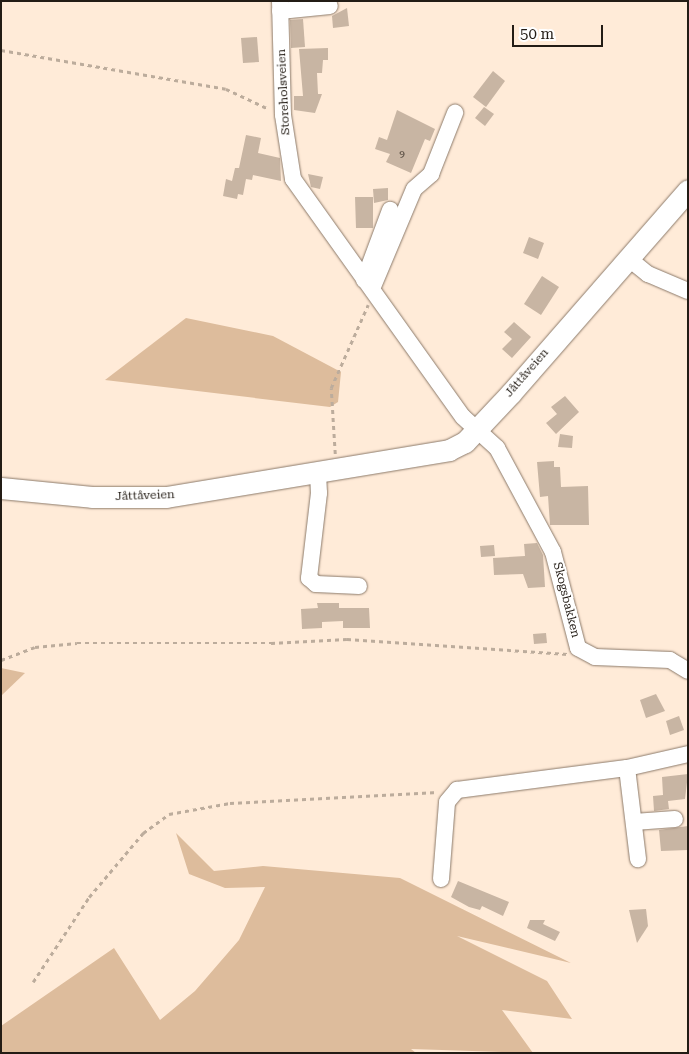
<!DOCTYPE html>
<meta charset="utf-8">
<style>
body{margin:0}
#map{position:relative;width:689px;height:1054px;overflow:hidden;background:#ffebd8;font-family:"Roboto Serif",serif}
div>[style]{position:absolute}
.green>*{inset:0;background:#ddbc9c}
.building>*{inset:0;background:#c8b5a3}
.path>*{height:2.5px;margin-top:-1.25px;transform-origin:0;background:repeating-linear-gradient(90deg,#bcac9c 0 4px,transparent 0 8px)}
.roads{filter:drop-shadow(0 0 1px #8c7a6a) drop-shadow(0 0 1px #8c7a6a)}
.minor>*{height:16px;margin:-8px;padding:0 8px;transform-origin:8px;border-radius:8px;background:#fff}
.major>*{height:21px;margin:-10.5px;padding:0 10.5px;transform-origin:10.5px;border-radius:10.5px;background:#fff}
span{translate:-50% -50%;white-space:nowrap;text-align:center;line-height:1.15;-webkit-text-stroke:4px #fff;paint-order:stroke}
.number-label{font-size:10px;color:#4c4238}
.number-label span{-webkit-text-stroke-width:0}
.street-label{font-size:12px;color:#231c15}
.frame{position:absolute;inset:0;border:2px solid #231c15;pointer-events:none}
.scale{position:absolute;left:512px;top:25px;width:91px;height:22px;box-sizing:border-box;border:2px solid #231c15;border-top:0;padding-left:6px;font-size:15px;line-height:18px;white-space:nowrap;color:#231c15;-webkit-text-stroke:4px #fff;paint-order:stroke}
</style>
<div id="map">
<div class="green">
<i style="clip-path:polygon(186px 318px,273px 336px,341px 372px,338px 402px,330px 407px,105px 380px)"></i>
<i style="clip-path:polygon(1px 668px,25px 673px,1px 696px)"></i>
<i style="clip-path:polygon(176px 833px,214px 871px,263px 866px,400px 878px,571px 963px,457px 936px,547px 981px,572px 1019px,502px 1010px,533px 1053px,411px 1049px,416px 1053px,1px 1053px,1px 1026px,114px 948px,160px 1020px,195px 991px,239px 940px,265px 887px,225px 888px,189px 874px)"></i>
</div>
<div class="building">
<i style="clip-path:polygon(347px 8px,349px 26px,333px 28px,332px 16px)"></i>
<i style="clip-path:polygon(303px 19px,305px 47px,291px 48px,290px 20px)"></i>
<i style="clip-path:polygon(257px 37px,259px 62px,243px 63px,241px 38px)"></i>
<i style="clip-path:polygon(328px 48px,328px 60px,323px 60px,322px 73px,317px 73px,318px 94px,322px 94px,315px 113px,294px 110px,294px 96px,303px 96px,299px 49px)"></i>
<i style="clip-path:polygon(493px 71px,505px 81px,486px 107px,473px 97px)"></i>
<i style="clip-path:polygon(484px 107px,494px 114px,485px 126px,475px 118px)"></i>
<i style="clip-path:polygon(397px 110px,435px 129px,430px 141px,425px 139px,411px 173px,386px 162px,390px 154px,375px 149px,379px 137px,387px 140px)"></i>
<i style="clip-path:polygon(246px 135px,261px 138px,258px 153px,280px 158px,281px 181px,253px 175px,252px 180px,246px 179px,243px 195px,238px 194px,237px 199px,223px 196px,226px 179px,232px 181px,235px 168px,239px 168px)"></i>
<i style="clip-path:polygon(308px 174px,323px 177px,320px 189px,311px 187px)"></i>
<i style="clip-path:polygon(388px 188px,388px 200px,374px 203px,373px 189px)"></i>
<i style="clip-path:polygon(355px 197px,373px 197px,373px 228px,356px 228px)"></i>
<i style="clip-path:polygon(529px 237px,544px 243px,538px 259px,523px 253px)"></i>
<i style="clip-path:polygon(542px 276px,559px 287px,541px 315px,524px 304px)"></i>
<i style="clip-path:polygon(514px 322px,531px 337px,512px 358px,502px 349px,512px 339px,504px 332px)"></i>
<i style="clip-path:polygon(565px 396px,579px 412px,556px 434px,546px 423px,557px 414px,551px 407px)"></i>
<i style="clip-path:polygon(560px 434px,573px 436px,572px 448px,558px 447px)"></i>
<i style="clip-path:polygon(554px 461px,554px 467px,560px 467px,561px 487px,588px 486px,589px 525px,550px 525px,548px 496px,540px 497px,537px 462px)"></i>
<i style="clip-path:polygon(537px 543px,543px 555px,545px 587px,528px 588px,523px 574px,494px 575px,493px 558px,525px 556px,524px 544px)"></i>
<i style="clip-path:polygon(494px 545px,495px 556px,481px 557px,480px 546px)"></i>
<i style="clip-path:polygon(317px 603px,339px 603px,339px 608px,369px 608px,370px 628px,343px 628px,343px 621px,322px 622px,322px 628px,302px 629px,301px 609px,318px 608px)"></i>
<i style="clip-path:polygon(546px 633px,547px 643px,534px 644px,533px 634px)"></i>
<i style="clip-path:polygon(656px 694px,665px 711px,646px 718px,640px 700px)"></i>
<i style="clip-path:polygon(679px 716px,684px 730px,670px 735px,666px 721px)"></i>
<i style="clip-path:polygon(688px 774px,685px 799px,668px 801px,669px 809px,654px 811px,653px 796px,663px 795px,662px 777px)"></i>
<i style="clip-path:polygon(688px 826px,688px 850px,661px 851px,659px 830px)"></i>
<i style="clip-path:polygon(458px 881px,509px 902px,503px 916px,482px 906px,480px 910px,469px 907px,451px 897px)"></i>
<i style="clip-path:polygon(646px 909px,648px 926px,637px 943px,629px 910px)"></i>
<i style="clip-path:polygon(530px 920px,545px 920px,543px 924px,560px 932px,555px 941px,527px 928px)"></i>
</div>
<div class="path">
<i style="left:1px;top:50px;width:228px;rotate:9.8deg"></i>
<i style="left:226px;top:89px;width:47px;rotate:24.9deg"></i>
<i style="left:335px;top:454px;width:66px;rotate:-93.5deg"></i>
<i style="left:331px;top:388px;width:91px;rotate:-66deg"></i>
<i style="left:1px;top:660px;width:36px;rotate:-21deg"></i>
<i style="left:35px;top:647px;width:42px;rotate:-5.4deg"></i>
<i style="left:77px;top:643px;width:194px"></i>
<i style="left:271px;top:643px;width:76px;rotate:-3deg"></i>
<i style="left:347px;top:639px;width:221px;rotate:3.9deg"></i>
<i style="left:33px;top:982px;width:102px;rotate:-56.6deg"></i>
<i style="left:89px;top:897px;width:84px;rotate:-49.8deg"></i>
<i style="left:143px;top:833px;width:32px;rotate:-36deg"></i>
<i style="left:169px;top:814px;width:62px;rotate:-10.2deg"></i>
<i style="left:230px;top:803px;width:208px;rotate:-3deg"></i>
</div>
<div class="roads">
<div class="minor">
<i style="left:280px;top:1px;width:114px;rotate:88.5deg"></i>
<i style="left:283px;top:115px;width:65px;rotate:81.1deg"></i>
<i style="left:293px;top:179px;width:292px;rotate:54.5deg"></i>
<i style="left:463px;top:417px;width:46px;rotate:42.4deg"></i>
<i style="left:497px;top:448px;width:118px;rotate:61.7deg"></i>
<i style="left:553px;top:552px;width:99px;rotate:75.4deg"></i>
<i style="left:578px;top:648px;width:19px;rotate:28deg"></i>
<i style="left:595px;top:657px;width:75px;rotate:2.3deg"></i>
<i style="left:670px;top:660px;width:21px;rotate:31deg"></i>
<i style="left:280px;top:11px;width:50px;rotate:-5.7deg"></i>
<i style="left:628px;top:258px;width:26px;rotate:39deg"></i>
<i style="left:648px;top:274px;width:43px;rotate:23deg"></i>
<i style="left:364px;top:280px;width:75px;rotate:-69.6deg"></i>
<i style="left:372px;top:289px;width:108px;rotate:-67.2deg"></i>
<i style="left:414px;top:189px;width:23px;rotate:-41deg"></i>
<i style="left:431px;top:174px;width:66px;rotate:-68.5deg"></i>
<i style="left:318px;top:474px;width:19px;rotate:87deg"></i>
<i style="left:319px;top:493px;width:86px;rotate:96.7deg"></i>
<i style="left:309px;top:578px;width:9px;rotate:41deg"></i>
<i style="left:316px;top:584px;width:43px;rotate:2.7deg"></i>
<i style="left:627px;top:768px;width:92px;rotate:83.1deg"></i>
<i style="left:634px;top:822px;width:41px;rotate:-4.2deg"></i>
<i style="left:441px;top:879px;width:77px;rotate:-85.5deg"></i>
<i style="left:447px;top:802px;width:16px;rotate:-50deg"></i>
<i style="left:457px;top:790px;width:171px;rotate:-7.4deg"></i>
<i style="left:627px;top:768px;width:63px;rotate:-12.9deg"></i>
</div>
<div class="major">
<i style="left:1px;top:488px;width:91px;rotate:5.6deg"></i>
<i style="left:92px;top:497px;width:74px"></i>
<i style="left:166px;top:497px;width:287px;rotate:-9.4deg"></i>
<i style="left:449px;top:450px;width:18px;rotate:-27deg"></i>
<i style="left:465px;top:442px;width:67px;rotate:-46.8deg"></i>
<i style="left:511px;top:393px;width:269px;rotate:-48.9deg"></i>
</div>
</div>
<div class="number-label">
<span style="left:402px;top:154px">9</span>
</div>
<div class="street-label">
<span style="left:284px;top:92px;rotate:-93deg">Storeholsveien</span>
<span style="left:527px;top:373px;rotate:-49deg">Jåttåveien</span>
<span style="left:145px;top:496px;rotate:-2deg">Jåttåveien</span>
<span style="left:566px;top:600px;rotate:76deg">Skogsbakken</span>
</div>
<div class="frame"></div>
<div class="scale">50 m</div>
</div>
